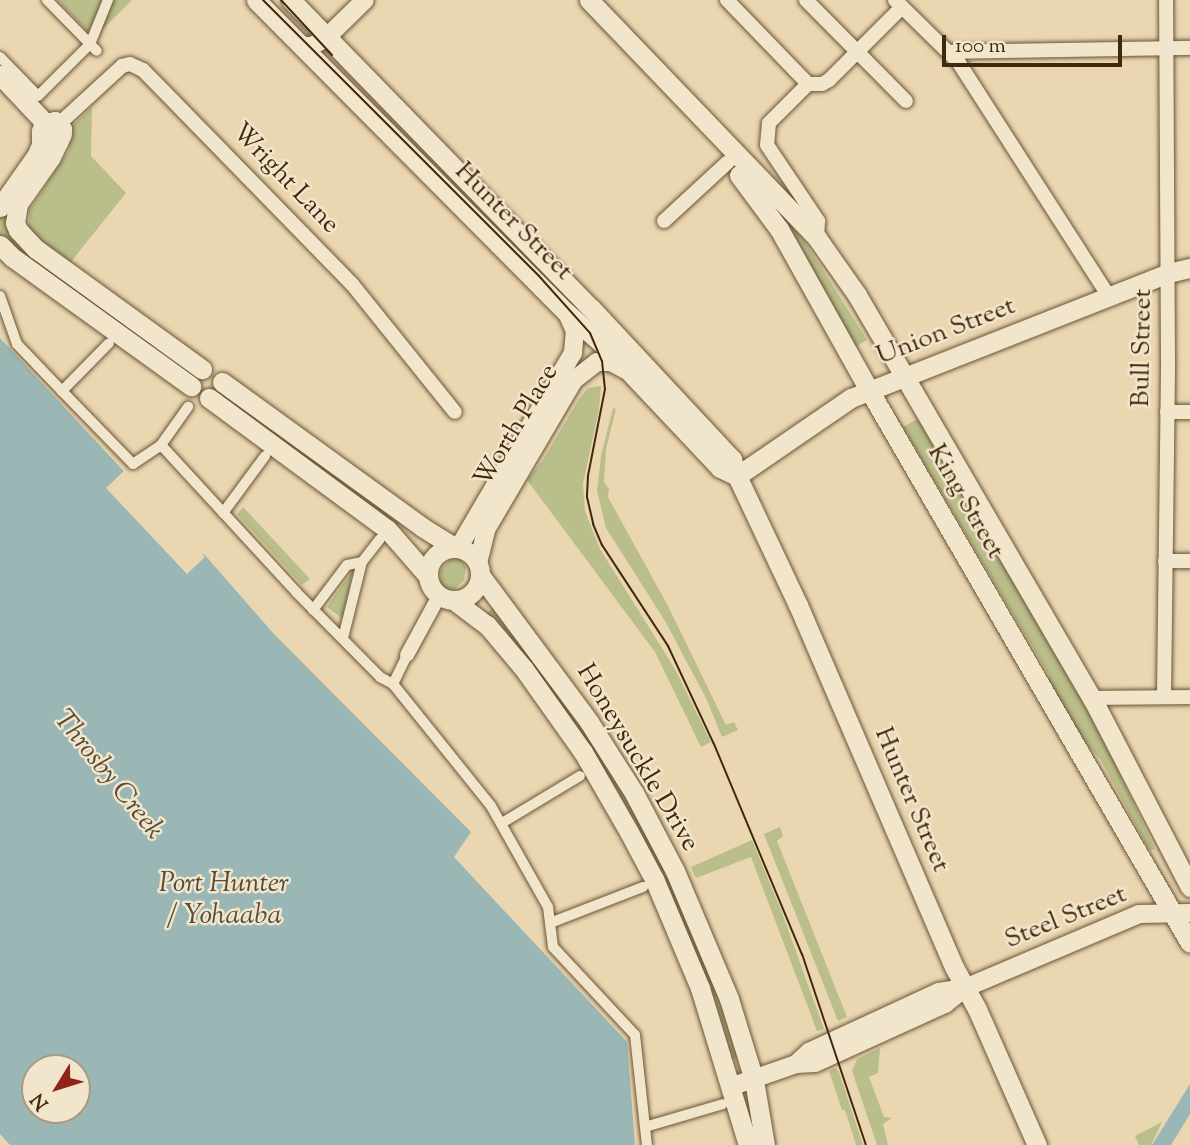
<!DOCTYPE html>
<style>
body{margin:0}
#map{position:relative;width:1190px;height:1145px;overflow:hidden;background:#ead7b1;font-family:"Sorts Mill Goudy",serif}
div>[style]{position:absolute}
.green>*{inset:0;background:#b9be8a}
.water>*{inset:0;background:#9bb7b5}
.pier>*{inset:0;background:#ead7b1}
.roads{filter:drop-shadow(0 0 2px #6b5436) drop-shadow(0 0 2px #6b5436)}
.pedestrian>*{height:10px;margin:-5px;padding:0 5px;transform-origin:5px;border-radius:5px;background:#f1e5cc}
.minor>*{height:14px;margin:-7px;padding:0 7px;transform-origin:7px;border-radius:7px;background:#f1e5cc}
.tertiary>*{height:18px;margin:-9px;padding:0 9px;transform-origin:9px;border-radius:9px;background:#f1e5cc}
.secondary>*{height:19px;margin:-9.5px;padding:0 9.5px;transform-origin:9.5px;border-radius:9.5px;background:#f1e5cc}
.secondary>.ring{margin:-9.5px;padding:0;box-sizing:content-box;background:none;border:19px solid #f1e5cc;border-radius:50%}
.tram>*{height:2px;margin:-1px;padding:0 1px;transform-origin:1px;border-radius:1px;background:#41280d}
span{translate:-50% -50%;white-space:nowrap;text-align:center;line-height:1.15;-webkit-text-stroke:5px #f1e5cc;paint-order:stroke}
.street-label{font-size:26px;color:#41280d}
.water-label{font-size:28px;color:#584c37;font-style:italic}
.north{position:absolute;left:21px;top:1054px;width:70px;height:70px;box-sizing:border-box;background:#f1e5cc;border:2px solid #ab9980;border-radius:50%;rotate:232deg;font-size:19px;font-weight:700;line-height:28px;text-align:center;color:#41280d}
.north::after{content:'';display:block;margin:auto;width:24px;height:32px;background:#8f2418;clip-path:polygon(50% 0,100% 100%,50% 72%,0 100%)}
.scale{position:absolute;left:942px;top:35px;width:180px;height:32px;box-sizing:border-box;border:4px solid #41280d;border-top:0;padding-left:9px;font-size:21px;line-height:24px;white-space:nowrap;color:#41280d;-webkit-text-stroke:5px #f1e5cc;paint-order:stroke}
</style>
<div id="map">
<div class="green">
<i style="clip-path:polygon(57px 0,132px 0,94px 38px)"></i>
<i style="clip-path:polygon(92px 107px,91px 156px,126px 193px,70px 263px,40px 243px,29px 228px,29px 211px,69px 150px,71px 127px)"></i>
<i style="clip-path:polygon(734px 159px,804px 240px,867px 340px,855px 347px)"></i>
<i style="clip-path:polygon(10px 205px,6px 221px,126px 319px,118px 330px,0 238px,0 216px)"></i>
<i style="clip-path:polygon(601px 386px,599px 409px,583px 484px,585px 511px,600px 549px,675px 669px,711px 742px,701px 747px,655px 652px,527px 480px,543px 460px,579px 399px,588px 388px)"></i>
<i style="clip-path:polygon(613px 408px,616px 409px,606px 449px,604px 482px,609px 489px,608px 497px,668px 606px,726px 725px,734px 722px,738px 730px,722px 737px,706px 698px,665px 621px,606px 528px,597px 491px,601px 456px)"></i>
<i style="clip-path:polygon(919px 418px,1100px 732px,1155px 849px,1150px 851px,1100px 759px,1080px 737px,1049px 684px,1049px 675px,903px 427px)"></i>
<i style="clip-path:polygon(304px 447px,402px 519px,394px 530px,296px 458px)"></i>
<i style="clip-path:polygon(243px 507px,310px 579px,302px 585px,237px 514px)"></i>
<i style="clip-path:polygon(460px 558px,466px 567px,464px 580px,454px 590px,445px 589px,440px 583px,441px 570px,450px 560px)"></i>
<i style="clip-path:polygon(353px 570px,343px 619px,327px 607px)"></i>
<i style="clip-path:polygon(495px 606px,579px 716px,668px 870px,655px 875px,484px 615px)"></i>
<i style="clip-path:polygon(780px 827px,783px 836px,777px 841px,847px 1017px,838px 1021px,764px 834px)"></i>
<i style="clip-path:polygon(752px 840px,781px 910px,824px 1029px,817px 1031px,751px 857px,696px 878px,691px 867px)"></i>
<i style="clip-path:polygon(671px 877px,714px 976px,739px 1058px,730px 1061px,659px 883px)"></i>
<i style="clip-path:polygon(880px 1048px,878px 1073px,869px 1077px,884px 1117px,892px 1118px,883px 1124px,888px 1145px,877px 1145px,852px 1071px,857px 1059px)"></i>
<i style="clip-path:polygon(836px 1068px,839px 1072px,863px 1145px,856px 1145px,845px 1110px,842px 1110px,829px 1071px)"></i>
<i style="clip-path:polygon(1162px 1122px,1151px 1145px,1139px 1145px,1135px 1136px)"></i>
</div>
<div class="water">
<i style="clip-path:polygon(evenodd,0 338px,131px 479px,127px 487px,197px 560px,204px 554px,274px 634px,471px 832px,454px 857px,627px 1042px,635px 1145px,10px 1145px,0 1134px,0 338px,35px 1068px,77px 1068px,77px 1110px,35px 1110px,35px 1068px)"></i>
<i style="clip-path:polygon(1190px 1084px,1190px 1114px,1171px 1145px,1152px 1145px)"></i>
</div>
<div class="pier">
<i style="clip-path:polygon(124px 471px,134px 481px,131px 486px,134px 493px,192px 553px,197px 555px,200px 552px,205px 557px,187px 574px,106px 488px)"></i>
</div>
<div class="roads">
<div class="pedestrian">
<i style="left:47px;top:0;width:71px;rotate:45.6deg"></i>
<i style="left:0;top:57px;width:54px;rotate:45.7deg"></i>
<i style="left:38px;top:96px;width:74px;rotate:-45deg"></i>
<i style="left:90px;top:44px;width:48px;rotate:-67.8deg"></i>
<i style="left:0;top:296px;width:51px;rotate:70.5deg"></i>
<i style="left:17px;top:344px;width:65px;rotate:46.2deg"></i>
<i style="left:62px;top:391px;width:102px;rotate:45.8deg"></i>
<i style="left:133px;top:464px;width:34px;rotate:-34deg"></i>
<i style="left:161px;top:445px;width:200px;rotate:47.4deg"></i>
<i style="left:296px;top:592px;width:120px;rotate:45.3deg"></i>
<i style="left:380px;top:677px;width:15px;rotate:28deg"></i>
<i style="left:393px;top:684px;width:156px;rotate:51.2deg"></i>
<i style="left:491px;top:806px;width:116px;rotate:60.6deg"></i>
<i style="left:548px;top:907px;width:40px;rotate:82.9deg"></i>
<i style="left:553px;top:947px;width:120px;rotate:47deg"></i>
<i style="left:635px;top:1035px;width:111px;rotate:83.8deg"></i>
<i style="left:62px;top:391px;width:67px;rotate:-45.6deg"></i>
<i style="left:161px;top:445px;width:47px;rotate:-54.6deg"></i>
<i style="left:223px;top:513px;width:71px;rotate:-53.6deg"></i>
<i style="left:313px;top:610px;width:56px;rotate:-52.9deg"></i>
<i style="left:347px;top:565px;width:15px;rotate:-11deg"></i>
<i style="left:343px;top:638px;width:78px;rotate:-76deg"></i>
<i style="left:362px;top:562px;width:29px;rotate:-52deg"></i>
<i style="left:393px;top:684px;width:32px;rotate:-64deg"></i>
<i style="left:502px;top:823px;width:91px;rotate:-31.1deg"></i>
<i style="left:550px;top:923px;width:100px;rotate:-21.2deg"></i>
<i style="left:645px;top:1127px;width:81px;rotate:-16.4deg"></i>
</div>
<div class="minor">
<i style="left:727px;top:0;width:117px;rotate:46deg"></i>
<i style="left:806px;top:0;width:142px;rotate:45.3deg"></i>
<i style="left:895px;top:0;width:90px;rotate:44.5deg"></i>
<i style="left:959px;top:63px;width:278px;rotate:57.3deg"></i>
<i style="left:949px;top:52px;width:241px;rotate:-1deg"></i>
<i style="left:808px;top:84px;width:55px;rotate:135deg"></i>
<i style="left:769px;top:123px;width:22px;rotate:95deg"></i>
<i style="left:767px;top:145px;width:92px;rotate:56.1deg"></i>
<i style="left:818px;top:221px;width:17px;rotate:93deg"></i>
<i style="left:808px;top:84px;width:14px"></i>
<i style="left:822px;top:84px;width:8px;rotate:-30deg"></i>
<i style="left:829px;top:80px;width:103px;rotate:-45deg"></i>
<i style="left:59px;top:124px;width:86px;rotate:-42.6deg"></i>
<i style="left:122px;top:66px;width:8px;rotate:-14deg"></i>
<i style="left:130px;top:64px;width:14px;rotate:25deg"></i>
<i style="left:143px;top:70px;width:299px;rotate:45.7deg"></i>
<i style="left:352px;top:284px;width:164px;rotate:51.2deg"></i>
<i style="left:664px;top:221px;width:87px;rotate:-42.7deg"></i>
<i style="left:1167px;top:412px;width:23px"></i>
<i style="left:1165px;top:561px;width:25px"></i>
<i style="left:407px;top:655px;width:65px;rotate:-61.5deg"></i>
<i style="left:1164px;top:697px;width:333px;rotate:-89.3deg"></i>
<i style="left:1168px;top:364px;width:364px;rotate:-90.3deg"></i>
<i style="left:1092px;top:698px;width:98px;rotate:-0.6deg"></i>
</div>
<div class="tertiary">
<i style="left:302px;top:46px;width:10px"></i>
<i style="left:312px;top:46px;width:16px;rotate:-30deg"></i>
<i style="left:326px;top:38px;width:54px;rotate:-44.3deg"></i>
<i style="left:459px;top:547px;width:225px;rotate:-59.6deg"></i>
<i style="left:573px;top:353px;width:22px;rotate:-85deg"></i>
<i style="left:575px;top:331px;width:20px;rotate:-114deg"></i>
<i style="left:478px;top:563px;width:36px;rotate:-76deg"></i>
<i style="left:487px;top:528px;width:172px;rotate:-59.6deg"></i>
<i style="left:574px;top:380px;width:29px;rotate:-38deg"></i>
<i style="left:597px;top:362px;width:14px"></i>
<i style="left:611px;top:362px;width:17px;rotate:28deg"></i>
<i style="left:796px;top:1064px;width:19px;rotate:-3deg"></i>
<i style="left:815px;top:1063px;width:143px;rotate:-24.4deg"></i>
<i style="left:945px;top:1004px;width:26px;rotate:-39deg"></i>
<i style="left:965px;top:988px;width:189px;rotate:-23deg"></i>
<i style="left:1139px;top:914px;width:51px;rotate:-1.1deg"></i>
<i style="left:733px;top:1086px;width:67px;rotate:-19.2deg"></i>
<i style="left:796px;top:1064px;width:18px;rotate:-43deg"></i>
<i style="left:809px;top:1052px;width:143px;rotate:-24.8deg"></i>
<i style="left:939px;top:992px;width:26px;rotate:-9deg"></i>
</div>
<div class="secondary">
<i style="left:256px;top:0;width:441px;rotate:45.2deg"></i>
<i style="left:567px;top:313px;width:53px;rotate:41.2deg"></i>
<i style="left:607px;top:348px;width:165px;rotate:46.7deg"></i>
<i style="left:720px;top:468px;width:19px;rotate:25deg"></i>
<i style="left:291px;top:0;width:430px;rotate:45.8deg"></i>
<i style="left:591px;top:308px;width:207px;rotate:47deg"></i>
<i style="left:732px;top:459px;width:18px;rotate:74deg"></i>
<i style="left:737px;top:476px;width:143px;rotate:64.7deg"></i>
<i style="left:798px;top:605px;width:394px;rotate:66.7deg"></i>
<i style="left:954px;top:967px;width:48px;rotate:61.3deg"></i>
<i style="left:977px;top:1009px;width:149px;rotate:66.2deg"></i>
<i style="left:589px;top:0;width:330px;rotate:46.2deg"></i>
<i style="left:817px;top:238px;width:70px;rotate:54.9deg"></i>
<i style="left:857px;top:295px;width:467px;rotate:59.8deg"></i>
<i style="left:1092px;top:698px;width:213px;rotate:62.6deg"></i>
<i style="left:0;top:75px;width:66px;rotate:46.8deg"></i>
<i style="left:62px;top:134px;width:25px;rotate:116deg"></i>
<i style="left:51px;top:157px;width:57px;rotate:125.1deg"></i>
<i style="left:18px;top:204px;width:19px;rotate:99deg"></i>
<i style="left:15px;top:223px;width:8px;rotate:67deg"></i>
<i style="left:18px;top:230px;width:26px;rotate:47deg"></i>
<i style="left:36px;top:249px;width:205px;rotate:35.9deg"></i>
<i style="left:739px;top:175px;width:67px;rotate:53.5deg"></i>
<i style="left:779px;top:229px;width:184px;rotate:60.8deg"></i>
<i style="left:869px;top:390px;width:639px;rotate:59.87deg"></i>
<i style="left:0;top:207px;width:62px;rotate:-54.8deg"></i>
<i style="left:36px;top:156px;width:12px;rotate:-66deg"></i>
<i style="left:41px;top:145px;width:14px;rotate:-90deg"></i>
<i style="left:41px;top:131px;width:9px;rotate:-69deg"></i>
<i style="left:44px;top:123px;width:11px;rotate:-10deg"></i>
<i style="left:55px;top:121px;width:11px;rotate:49deg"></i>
<i style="left:62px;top:129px;width:8px;rotate:104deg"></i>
<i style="left:60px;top:137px;width:7px;rotate:146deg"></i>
<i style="left:54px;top:141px;width:8px;rotate:-173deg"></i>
<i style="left:46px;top:140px;width:9px;rotate:-126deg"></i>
<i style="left:0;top:245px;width:17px;rotate:45deg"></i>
<i style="left:12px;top:257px;width:221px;rotate:35.8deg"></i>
<i style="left:222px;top:382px;width:247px;rotate:35.9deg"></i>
<i style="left:422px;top:527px;width:38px;rotate:32deg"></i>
<i style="left:209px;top:398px;width:221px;rotate:36.4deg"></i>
<i style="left:387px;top:529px;width:62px;rotate:48.9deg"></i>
<i style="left:737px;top:476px;width:138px;rotate:-34.4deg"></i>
<i style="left:851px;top:398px;width:341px;rotate:-21.5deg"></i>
<i style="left:1168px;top:273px;width:23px;rotate:-13deg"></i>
<i class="ring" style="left:428px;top:548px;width:33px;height:33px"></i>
<i style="left:480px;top:575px;width:183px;rotate:53.4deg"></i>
<i style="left:589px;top:722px;width:84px;rotate:57.6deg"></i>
<i style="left:634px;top:793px;width:88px;rotate:62.3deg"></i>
<i style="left:675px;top:871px;width:139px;rotate:67.1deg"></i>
<i style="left:729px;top:999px;width:85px;rotate:72.8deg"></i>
<i style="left:754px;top:1080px;width:66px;rotate:80.4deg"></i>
<i style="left:456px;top:602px;width:39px;rotate:37deg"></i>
<i style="left:487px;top:625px;width:57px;rotate:49.9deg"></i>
<i style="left:524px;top:669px;width:102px;rotate:54.6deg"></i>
<i style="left:583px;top:752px;width:92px;rotate:60.1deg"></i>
<i style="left:629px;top:832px;width:55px;rotate:62deg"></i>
<i style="left:655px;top:881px;width:116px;rotate:67.2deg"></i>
<i style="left:700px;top:988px;width:164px;rotate:73deg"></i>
</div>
</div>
<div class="tram">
<i style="left:263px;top:0;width:390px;rotate:45deg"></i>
<i style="left:539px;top:276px;width:76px;rotate:48.2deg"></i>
<i style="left:590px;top:333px;width:30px;rotate:67deg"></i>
<i style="left:602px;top:361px;width:28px;rotate:84deg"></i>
<i style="left:605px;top:389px;width:89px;rotate:101.1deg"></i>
<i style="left:588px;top:476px;width:21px;rotate:93deg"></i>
<i style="left:587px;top:497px;width:28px;rotate:77deg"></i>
<i style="left:593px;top:524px;width:23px;rotate:67deg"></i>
<i style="left:602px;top:545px;width:121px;rotate:56.8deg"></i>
<i style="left:668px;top:646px;width:108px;rotate:64.9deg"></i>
<i style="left:714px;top:744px;width:228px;rotate:67.3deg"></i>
<i style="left:802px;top:954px;width:201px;rotate:71.5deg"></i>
<i style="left:281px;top:0;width:75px;rotate:47.2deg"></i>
</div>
<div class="street-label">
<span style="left:285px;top:179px;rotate:46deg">Wright Lane</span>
<span style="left:513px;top:222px;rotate:45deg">Hunter Street</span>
<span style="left:946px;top:332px;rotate:-21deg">Union Street</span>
<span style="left:1143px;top:348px;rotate:-89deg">Bull Street</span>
<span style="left:517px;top:426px;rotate:-59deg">Worth Place</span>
<span style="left:965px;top:502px;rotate:60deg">King Street</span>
<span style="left:637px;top:758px;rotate:59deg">Honeysuckle Drive</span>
<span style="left:911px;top:800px;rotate:67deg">Hunter Street</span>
<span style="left:1066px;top:918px;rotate:-22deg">Steel Street</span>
</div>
<div class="water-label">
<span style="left:108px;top:775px;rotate:51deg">Throsby Creek</span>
<span style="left:224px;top:900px">Port Hunter<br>/ Yohaaba</span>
</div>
<div class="north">N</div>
<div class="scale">100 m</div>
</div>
